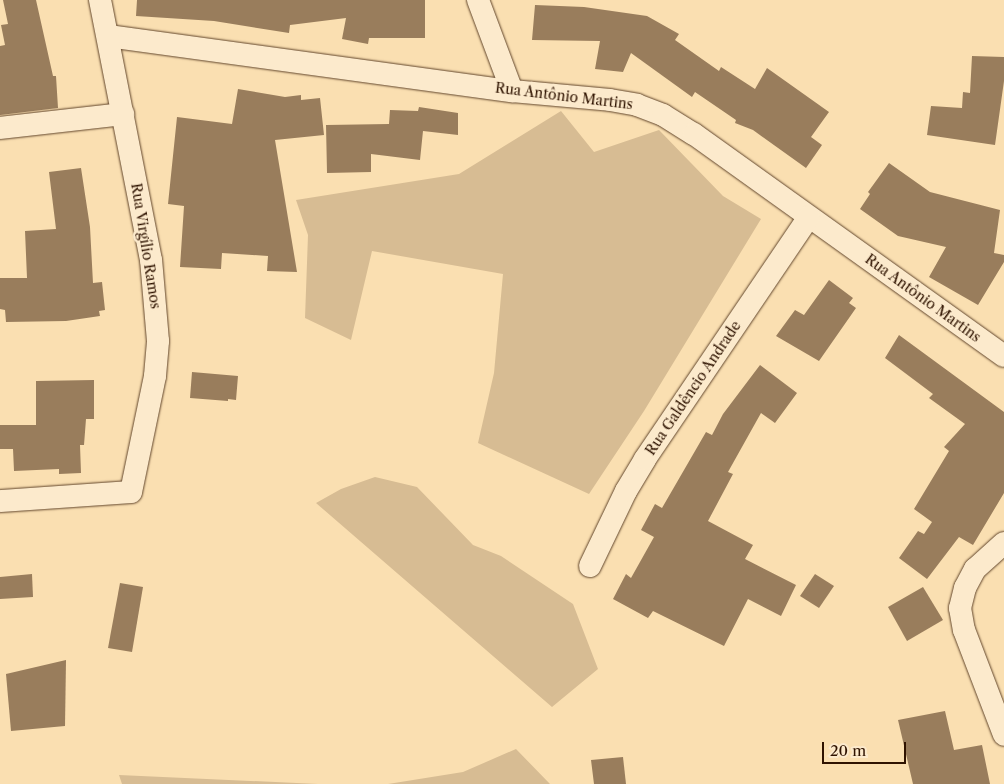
<!DOCTYPE html>
<meta charset="utf-8">
<style>
body{margin:0}
#map{position:relative;width:1004px;height:784px;overflow:hidden;background:#fadfb1;font-family:"Libre Caslon Text",serif}
div>[style]{position:absolute}
.green>*{inset:0;background:#d7bc93}
.building>*{inset:0;background:#997d5c}
.roads{filter:drop-shadow(0 0 1px #62462c) drop-shadow(0 0 1px #62462c)}
.street>*{height:22px;margin:-11px;padding:0 11px;transform-origin:11px;border-radius:11px;background:#fceacc}
span{translate:-50% -50%;white-space:nowrap;text-align:center;line-height:1.15;-webkit-text-stroke:5px #fceacc;paint-order:stroke}
.street-label{font-size:14px;color:#2f1300}
.scale{position:absolute;left:822px;top:742px;width:84px;height:22px;box-sizing:border-box;border:2px solid #2f1300;border-top:0;padding-left:6px;font-size:15px;line-height:18px;white-space:nowrap;color:#2f1300;-webkit-text-stroke:4px #fceacc;paint-order:stroke}
</style>
<div id="map">
<div class="green">
<i style="clip-path:polygon(561px 111px,594px 152px,659px 130px,723px 196px,761px 219px,644px 411px,589px 494px,478px 443px,494px 373px,503px 274px,372px 251px,351px 340px,305px 318px,308px 235px,296px 200px,459px 174px)"></i>
<i style="clip-path:polygon(375px 477px,417px 487px,473px 545px,501px 556px,573px 604px,598px 669px,552px 707px,316px 503px,341px 489px)"></i>
<i style="clip-path:polygon(516px 749px,550px 784px,388px 784px,463px 772px)"></i>
<i style="clip-path:polygon(119px 775px,318px 784px,122px 784px)"></i>
</div>
<div class="building">
<i style="clip-path:polygon(3px 0,36px 0,53px 76px,56px 76px,58px 108px,0 115px,0 46px,5px 45px,1px 25px,8px 24px)"></i>
<i style="clip-path:polygon(137px 0,425px 0,425px 38px,369px 38px,368px 44px,342px 39px,346px 18px,290px 25px,289px 33px,214px 21px,136px 16px)"></i>
<i style="clip-path:polygon(535px 5px,584px 7px,647px 16px,679px 34px,675px 40px,719px 71px,721px 67px,755px 89px,767px 68px,829px 112px,811px 137px,822px 145px,806px 168px,753px 130px,735px 123px,736px 120px,695px 92px,692px 97px,631px 53px,623px 72px,595px 69px,600px 41px,532px 40px)"></i>
<i style="clip-path:polygon(972px 56px,1004px 57px,1004px 81px,995px 145px,927px 135px,931px 106px,962px 108px,963px 92px,970px 93px)"></i>
<i style="clip-path:polygon(238px 89px,285px 97px,301px 95px,301px 100px,320px 98px,324px 135px,275px 140px,297px 272px,267px 271px,268px 256px,222px 253px,221px 269px,180px 267px,184px 206px,168px 204px,177px 117px,232px 124px)"></i>
<i style="clip-path:polygon(419px 107px,458px 113px,458px 135px,423px 131px,420px 160px,371px 154px,371px 172px,327px 173px,326px 125px,389px 124px,390px 110px,418px 111px)"></i>
<i style="clip-path:polygon(889px 163px,930px 192px,1000px 210px,994px 253px,1004px 255px,1004px 262px,978px 305px,929px 277px,946px 247px,898px 236px,860px 209px,870px 194px,868px 192px)"></i>
<i style="clip-path:polygon(81px 168px,90px 227px,93px 283px,102px 282px,105px 310px,99px 311px,100px 316px,66px 321px,6px 322px,5px 310px,0 309px,0 278px,27px 278px,25px 231px,56px 229px,49px 172px)"></i>
<i style="clip-path:polygon(829px 280px,853px 298px,849px 303px,856px 308px,819px 361px,776px 336px,795px 310px,804px 315px)"></i>
<i style="clip-path:polygon(899px 335px,1004px 412px,1004px 493px,973px 545px,959px 537px,927px 579px,899px 558px,918px 531px,924px 534px,932px 522px,914px 509px,949px 451px,944px 447px,965px 424px,929px 398px,933px 394px,885px 358px)"></i>
<i style="clip-path:polygon(760px 365px,797px 393px,775px 423px,761px 413px,728px 472px,733px 474px,708px 521px,753px 545px,745px 559px,796px 585px,781px 616px,748px 599px,724px 646px,653px 611px,648px 618px,613px 599px,626px 574px,631px 578px,654px 537px,641px 530px,655px 504px,662px 508px,706px 432px,712px 435px,723px 414px)"></i>
<i style="clip-path:polygon(192px 372px,238px 376px,236px 400px,228px 399px,228px 401px,190px 398px)"></i>
<i style="clip-path:polygon(94px 380px,94px 419px,86px 419px,84px 445px,80px 445px,81px 473px,59px 474px,59px 469px,14px 471px,13px 449px,0 449px,0 425px,36px 425px,36px 381px)"></i>
<i style="clip-path:polygon(32px 574px,33px 597px,0 599px,0 577px)"></i>
<i style="clip-path:polygon(815px 574px,834px 586px,819px 608px,800px 596px)"></i>
<i style="clip-path:polygon(120px 583px,143px 587px,132px 652px,108px 648px)"></i>
<i style="clip-path:polygon(923px 587px,943px 620px,907px 641px,888px 607px)"></i>
<i style="clip-path:polygon(66px 660px,65px 726px,11px 731px,6px 674px)"></i>
<i style="clip-path:polygon(945px 711px,954px 750px,982px 745px,990px 784px,913px 784px,898px 720px)"></i>
<i style="clip-path:polygon(623px 757px,626px 784px,594px 784px,591px 760px)"></i>
</div>
<div class="roads">
<div class="street">
<i style="left:478px;top:0;width:97px;rotate:69.5deg"></i>
<i style="left:108px;top:36px;width:408px;rotate:7.8deg"></i>
<i style="left:512px;top:91px;width:98px;rotate:5.2deg"></i>
<i style="left:610px;top:100px;width:27px;rotate:10deg"></i>
<i style="left:637px;top:105px;width:28px;rotate:21deg"></i>
<i style="left:663px;top:115px;width:36px;rotate:32deg"></i>
<i style="left:694px;top:134px;width:381px;rotate:35.6deg"></i>
<i style="left:0;top:128px;width:124px;rotate:-6.5deg"></i>
<i style="left:0;top:501px;width:131px;rotate:-3.9deg"></i>
<i style="left:131px;top:492px;width:118px;rotate:-78.3deg"></i>
<i style="left:155px;top:376px;width:35px;rotate:-85deg"></i>
<i style="left:158px;top:341px;width:81px;rotate:-94.9deg"></i>
<i style="left:151px;top:260px;width:265px;rotate:-101.1deg"></i>
<i style="left:1004px;top:543px;width:39px;rotate:138deg"></i>
<i style="left:975px;top:569px;width:21px;rotate:118deg"></i>
<i style="left:965px;top:588px;width:21px;rotate:104deg"></i>
<i style="left:960px;top:608px;width:22px;rotate:80deg"></i>
<i style="left:964px;top:630px;width:112px;rotate:69.1deg"></i>
<i style="left:590px;top:566px;width:83px;rotate:-64.4deg"></i>
<i style="left:626px;top:491px;width:37px;rotate:-59deg"></i>
<i style="left:645px;top:459px;width:292px;rotate:-55.9deg"></i>
</div>
</div>
<div class="street-label">
<span style="left:564px;top:96px;rotate:7deg">Rua Antônio Martins</span>
<span style="left:146px;top:246px;rotate:81deg">Rua Virgílio Ramos</span>
<span style="left:923px;top:298px;rotate:36deg">Rua Antônio Martins</span>
<span style="left:693px;top:388px;rotate:-56deg">Rua Galdêncio Andrade</span>
</div>
<div class="scale">20 m</div>
</div>
